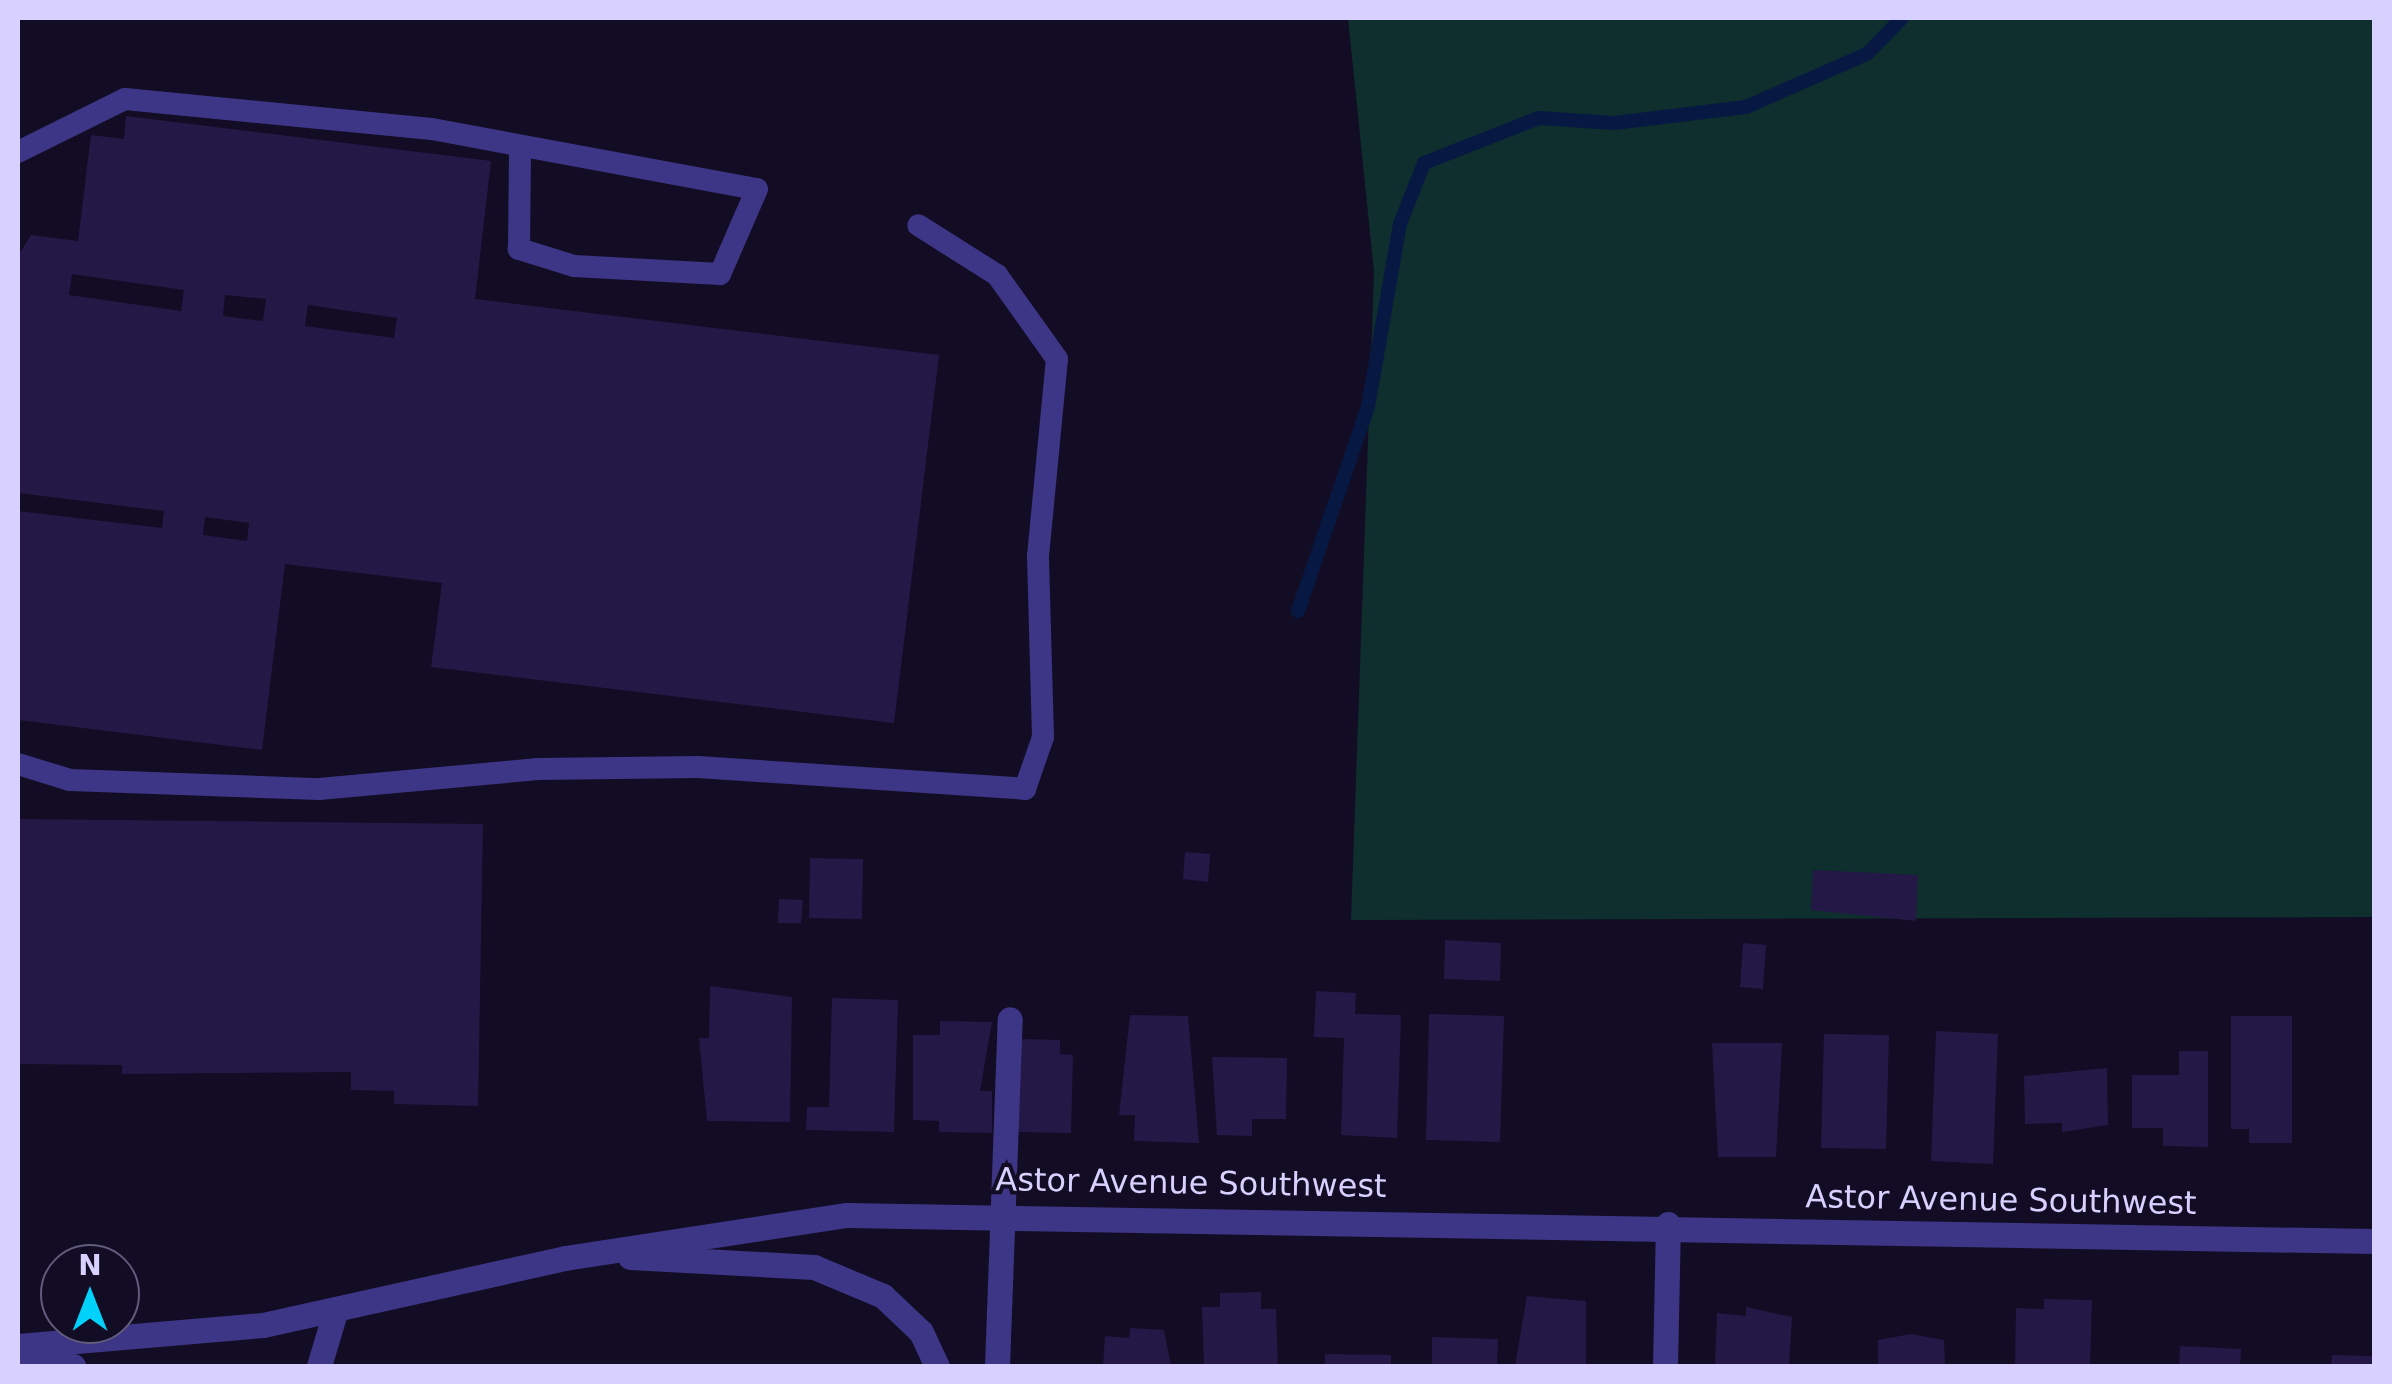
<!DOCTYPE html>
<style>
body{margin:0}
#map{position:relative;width:2392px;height:1384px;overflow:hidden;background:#120d24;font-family:"DejaVu Sans",sans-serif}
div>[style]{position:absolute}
.green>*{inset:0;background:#0f2e2e}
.stream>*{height:14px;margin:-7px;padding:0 7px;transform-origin:7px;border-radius:7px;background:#071943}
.building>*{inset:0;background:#241846}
.service>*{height:22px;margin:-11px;padding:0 11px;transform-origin:11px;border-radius:11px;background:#3d3586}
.minor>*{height:25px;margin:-12.5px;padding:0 12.5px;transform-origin:12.5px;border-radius:12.5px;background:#3d3586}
.tertiary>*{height:25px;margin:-12.5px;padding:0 12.5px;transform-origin:12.5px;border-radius:12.5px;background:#3d3586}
span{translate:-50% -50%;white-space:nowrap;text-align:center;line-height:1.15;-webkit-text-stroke:8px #120d24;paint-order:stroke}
.street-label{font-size:32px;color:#d8d0ff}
.frame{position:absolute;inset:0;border:20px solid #d8d0ff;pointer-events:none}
.north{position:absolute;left:40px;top:1244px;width:100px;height:100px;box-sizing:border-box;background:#120d24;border:2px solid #615b7c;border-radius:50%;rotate:0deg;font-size:28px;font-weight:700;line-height:40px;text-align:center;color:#d8d0ff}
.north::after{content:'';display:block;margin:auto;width:35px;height:45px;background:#00d2fb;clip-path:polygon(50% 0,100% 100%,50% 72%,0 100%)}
</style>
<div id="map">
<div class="green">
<i style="clip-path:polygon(1348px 18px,2374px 18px,2374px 917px,1351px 920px,1374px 272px)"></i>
</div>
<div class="stream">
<i style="left:1298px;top:611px;width:216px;rotate:-71.1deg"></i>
<i style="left:1368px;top:407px;width:186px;rotate:-80.1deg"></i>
<i style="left:1400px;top:224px;width:66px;rotate:-68.5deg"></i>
<i style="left:1424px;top:163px;width:123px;rotate:-21.4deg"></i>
<i style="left:1539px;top:118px;width:75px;rotate:3.8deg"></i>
<i style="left:1614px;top:123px;width:133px;rotate:-6.9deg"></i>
<i style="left:1746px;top:107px;width:132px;rotate:-23.7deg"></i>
<i style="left:1867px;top:54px;width:50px;rotate:-45.8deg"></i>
</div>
<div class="building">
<i style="clip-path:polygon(evenodd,126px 116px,491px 161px,475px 299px,939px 355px,894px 723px,431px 667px,442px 583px,285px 564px,262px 750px,18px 720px,18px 511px,162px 528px,164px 511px,18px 493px,18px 256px,31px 235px,78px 241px,91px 135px,124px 139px,126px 116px,72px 274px,184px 290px,181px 311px,69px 295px,72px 274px,126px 116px,225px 295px,266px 299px,263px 321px,223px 316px,225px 295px,126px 116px,308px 305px,397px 318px,394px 338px,305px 326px,308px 305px,126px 116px,205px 517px,249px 523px,247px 541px,203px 535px,205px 517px)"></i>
<i style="clip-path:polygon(18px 819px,483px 824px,478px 1106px,394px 1104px,394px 1091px,351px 1090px,351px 1072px,122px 1074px,122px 1065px,18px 1064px)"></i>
<i style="clip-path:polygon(1185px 852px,1210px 854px,1208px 882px,1183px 879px)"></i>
<i style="clip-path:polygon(810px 858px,863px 859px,862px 919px,809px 918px)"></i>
<i style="clip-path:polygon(1813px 870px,1918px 875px,1916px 921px,1811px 910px)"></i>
<i style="clip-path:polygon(779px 899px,803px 900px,801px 923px,778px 923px)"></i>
<i style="clip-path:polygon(1445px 940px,1501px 943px,1500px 981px,1444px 979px)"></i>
<i style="clip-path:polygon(1743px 943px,1766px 945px,1763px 989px,1740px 987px)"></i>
<i style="clip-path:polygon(710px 986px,792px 997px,790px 1122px,707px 1121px,699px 1038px,709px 1038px)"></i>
<i style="clip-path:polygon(1316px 991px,1356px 993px,1355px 1014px,1401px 1015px,1397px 1138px,1341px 1135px,1344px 1038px,1314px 1037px)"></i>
<i style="clip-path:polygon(832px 998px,898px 1000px,894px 1132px,806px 1130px,807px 1107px,829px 1107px)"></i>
<i style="clip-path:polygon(1429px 1014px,1504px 1016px,1500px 1142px,1426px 1140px)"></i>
<i style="clip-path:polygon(1130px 1015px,1188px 1016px,1199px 1143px,1134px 1141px,1135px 1115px,1119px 1115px)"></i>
<i style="clip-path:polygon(2231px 1016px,2292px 1016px,2292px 1143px,2249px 1143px,2249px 1129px,2231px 1129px)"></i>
<i style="clip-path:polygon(940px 1021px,992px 1022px,980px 1091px,992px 1091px,992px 1133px,939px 1132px,939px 1121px,913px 1120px,913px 1035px,940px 1035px)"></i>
<i style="clip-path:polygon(1936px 1031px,1998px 1034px,1993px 1164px,1931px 1161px)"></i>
<i style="clip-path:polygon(1824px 1034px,1889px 1035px,1886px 1149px,1821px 1148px)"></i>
<i style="clip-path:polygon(1019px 1039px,1060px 1040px,1060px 1054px,1073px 1055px,1071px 1133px,1017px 1132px)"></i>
<i style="clip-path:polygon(1712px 1043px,1782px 1043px,1776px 1157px,1718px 1157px)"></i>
<i style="clip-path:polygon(2179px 1051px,2208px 1051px,2208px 1147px,2163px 1146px,2163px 1128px,2132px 1128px,2132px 1075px,2179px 1075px)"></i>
<i style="clip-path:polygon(1212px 1057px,1287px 1058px,1286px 1119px,1252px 1119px,1252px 1136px,1217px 1135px)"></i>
<i style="clip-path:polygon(2107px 1068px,2108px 1125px,2062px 1132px,2062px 1123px,2025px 1124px,2024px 1076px)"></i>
<i style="clip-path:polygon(1261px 1292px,1261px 1309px,1276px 1309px,1278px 1366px,1204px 1366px,1202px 1307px,1220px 1307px,1220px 1293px)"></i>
<i style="clip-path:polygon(1527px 1296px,1586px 1301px,1586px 1366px,1515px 1366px)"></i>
<i style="clip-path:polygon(2044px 1299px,2092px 1300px,2090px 1366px,2015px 1366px,2016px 1308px,2044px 1309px)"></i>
<i style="clip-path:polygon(1746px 1307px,1792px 1317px,1789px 1366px,1715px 1366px,1717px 1313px,1746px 1316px)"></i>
<i style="clip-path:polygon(1130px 1328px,1164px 1330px,1171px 1366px,1103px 1366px,1105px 1336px,1129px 1338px)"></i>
<i style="clip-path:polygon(1911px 1334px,1944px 1340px,1945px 1366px,1878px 1366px,1878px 1340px)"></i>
<i style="clip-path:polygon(1432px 1337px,1498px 1339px,1497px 1366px,1432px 1366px)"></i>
<i style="clip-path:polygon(2180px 1346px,2241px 1349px,2240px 1366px,2179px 1366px)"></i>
<i style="clip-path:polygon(1325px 1354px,1391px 1355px,1391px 1366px,1325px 1366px)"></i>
<i style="clip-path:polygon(2332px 1355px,2374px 1356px,2374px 1366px,2331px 1366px)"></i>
</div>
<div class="service">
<i style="left:18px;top:152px;width:119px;rotate:-26.4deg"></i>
<i style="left:125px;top:99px;width:308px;rotate:5.6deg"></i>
<i style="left:432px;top:129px;width:330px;rotate:10.5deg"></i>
<i style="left:757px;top:189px;width:93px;rotate:113.5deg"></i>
<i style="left:720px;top:274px;width:146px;rotate:-176.9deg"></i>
<i style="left:574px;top:266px;width:58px;rotate:-162.8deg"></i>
<i style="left:519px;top:249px;width:102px;rotate:-89.4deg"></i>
<i style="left:18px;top:764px;width:54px;rotate:17.1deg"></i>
<i style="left:70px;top:780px;width:249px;rotate:2.1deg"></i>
<i style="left:319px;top:789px;width:220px;rotate:-5.2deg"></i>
<i style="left:538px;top:769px;width:160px;rotate:-0.7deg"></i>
<i style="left:698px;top:767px;width:328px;rotate:3.8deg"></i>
<i style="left:1025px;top:789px;width:55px;rotate:-70.9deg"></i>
<i style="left:1043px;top:737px;width:181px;rotate:-91.6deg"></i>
<i style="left:1038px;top:556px;width:198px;rotate:-84.5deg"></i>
<i style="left:1057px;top:359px;width:103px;rotate:-125.5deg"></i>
<i style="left:997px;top:275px;width:93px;rotate:-147.7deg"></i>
</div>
<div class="minor">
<i style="left:630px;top:1257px;width:184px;rotate:3.1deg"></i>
<i style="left:814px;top:1267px;width:75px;rotate:22.8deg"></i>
<i style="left:883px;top:1296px;width:52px;rotate:43.5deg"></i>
<i style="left:921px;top:1332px;width:38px;rotate:65deg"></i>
<i style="left:18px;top:1352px;width:57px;rotate:14.3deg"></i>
<i style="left:319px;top:1366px;width:59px;rotate:-73.4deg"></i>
<i style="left:997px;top:1366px;width:347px;rotate:-87.9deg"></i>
<i style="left:1665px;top:1366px;width:142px;rotate:-88.8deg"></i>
</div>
<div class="tertiary">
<i style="left:18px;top:1346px;width:246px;rotate:-4.9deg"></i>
<i style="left:263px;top:1325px;width:309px;rotate:-12.5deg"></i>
<i style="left:565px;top:1258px;width:285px;rotate:-8.7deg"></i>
<i style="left:847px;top:1215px;width:1527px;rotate:0.98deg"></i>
</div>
<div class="street-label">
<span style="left:1191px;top:1183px;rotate:1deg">Astor Avenue Southwest</span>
<span style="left:2001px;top:1200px;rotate:1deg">Astor Avenue Southwest</span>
</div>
<div class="frame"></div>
<div class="north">N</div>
</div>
